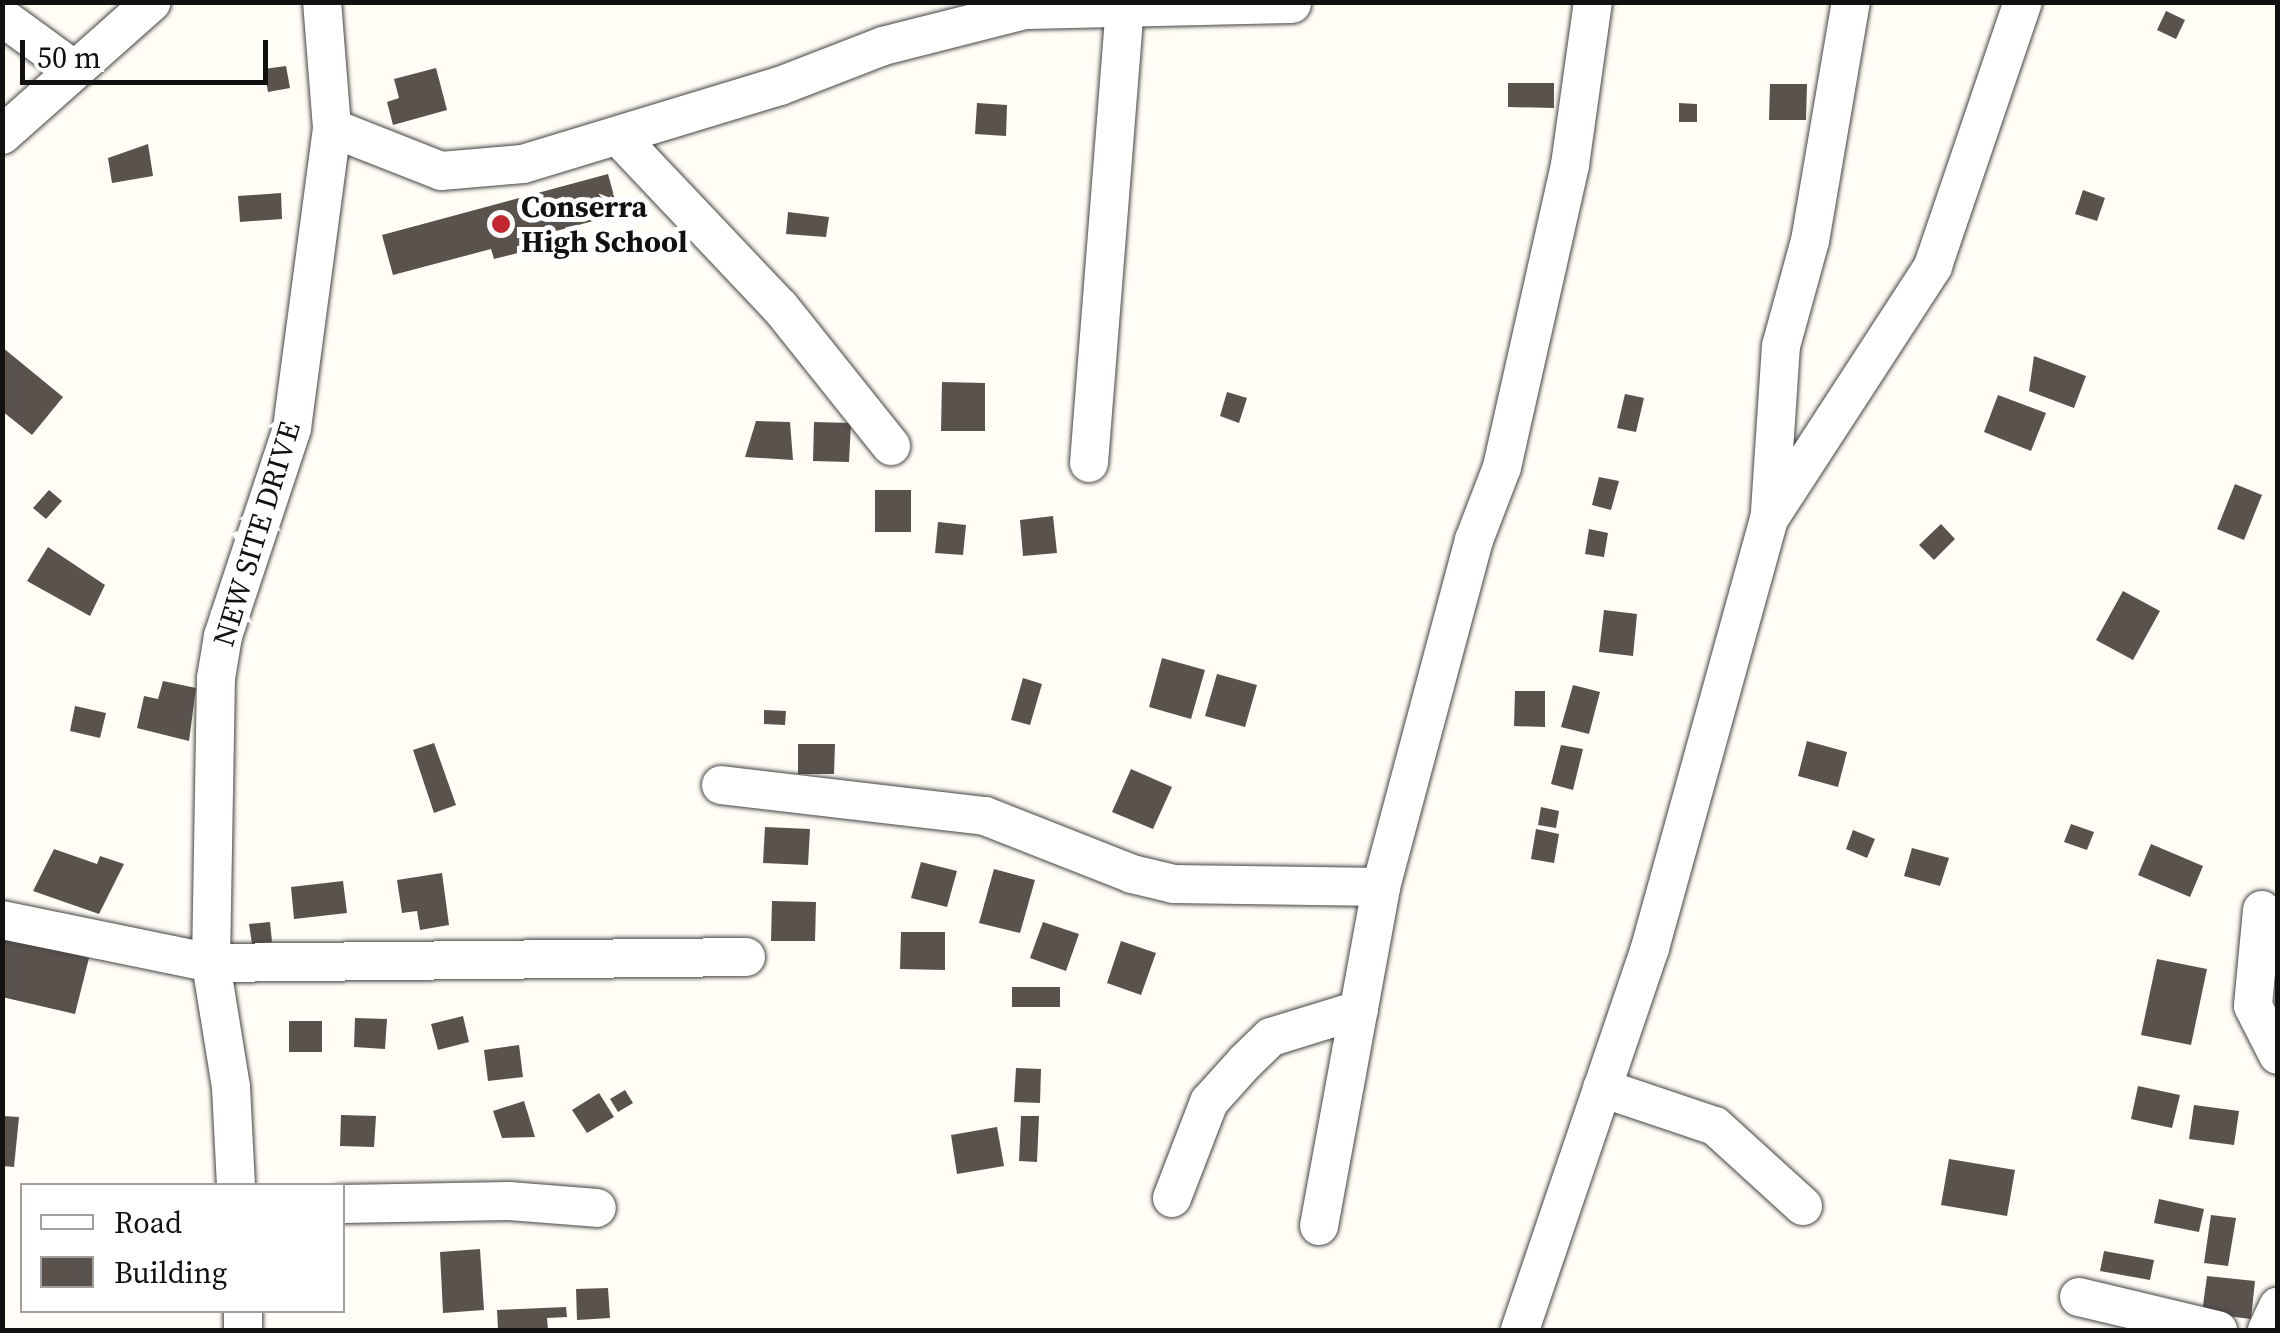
<!DOCTYPE html>
<style>
body{margin:0}
#map{position:relative;width:2280px;height:1333px;overflow:hidden;background:#fffdf5;font-family:"Source Serif 4",serif}
div>[style]{position:absolute}
.building>*{inset:0;background:#5a524d}
.roads{filter:drop-shadow(0 0 2px #444) drop-shadow(0 0 2px #444)}
.minor>*{height:38px;margin:-19px;padding:0 19px;transform-origin:19px;border-radius:19px;background:#fff}
.dots>*{width:28px;height:28px;translate:-50% -50%;box-sizing:border-box;border:5px solid #fff;border-radius:50%}
span{translate:-50% -50%;white-space:nowrap;text-align:center;line-height:1.15;-webkit-text-stroke:10px #fff;paint-order:stroke}
.poi-label{font-size:30px;color:#111;font-weight:700}
.left{translate:0 -50%;text-align:left}
.street-label{font-size:30px;color:#111}
.frame{position:absolute;inset:0;border:5px solid #111;pointer-events:none}
.legend{position:absolute;left:20px;top:1183px;width:325px;height:130px;box-sizing:border-box;background:#fff;border:2px solid #a0a0a0;margin:0;padding:12px 18px;list-style:none;font-size:30px;color:#111}
.legend li{display:flex;align-items:center;gap:20px;height:50px}
.legend b{width:50px;border:2px solid #a0a0a0}
.scale{position:absolute;left:20px;top:40px;width:248px;height:45px;box-sizing:border-box;border:5px solid #111;border-top:0;padding-left:12px;font-size:30px;line-height:35px;white-space:nowrap;color:#111;-webkit-text-stroke:8px #fff;paint-order:stroke}
</style>
<div id="map">
<div class="building">
<i style="clip-path:polygon(2166px 11px,2185px 20px,2176px 39px,2157px 30px)"></i>
<i style="clip-path:polygon(286px 66px,290px 88px,268px 92px,264px 69px)"></i>
<i style="clip-path:polygon(436px 68px,447px 110px,393px 125px,387px 102px,399px 98px,394px 79px)"></i>
<i style="clip-path:polygon(1508px 83px,1554px 83px,1554px 108px,1508px 107px)"></i>
<i style="clip-path:polygon(1770px 84px,1807px 84px,1806px 120px,1769px 120px)"></i>
<i style="clip-path:polygon(977px 103px,1007px 105px,1006px 136px,975px 134px)"></i>
<i style="clip-path:polygon(1679px 103px,1697px 104px,1697px 122px,1679px 122px)"></i>
<i style="clip-path:polygon(148px 144px,153px 176px,112px 183px,108px 158px)"></i>
<i style="clip-path:polygon(608px 174px,619px 214px,523px 240px,526px 251px,494px 259px,491px 249px,393px 275px,382px 235px)"></i>
<i style="clip-path:polygon(2083px 190px,2105px 198px,2097px 221px,2075px 214px)"></i>
<i style="clip-path:polygon(281px 193px,282px 219px,240px 222px,238px 196px)"></i>
<i style="clip-path:polygon(788px 212px,829px 217px,826px 237px,786px 234px)"></i>
<i style="clip-path:polygon(2px 347px,63px 397px,32px 435px,2px 411px)"></i>
<i style="clip-path:polygon(2034px 356px,2086px 376px,2074px 408px,2029px 391px)"></i>
<i style="clip-path:polygon(942px 382px,985px 383px,985px 431px,941px 431px)"></i>
<i style="clip-path:polygon(1227px 392px,1247px 398px,1239px 423px,1220px 416px)"></i>
<i style="clip-path:polygon(1625px 394px,1644px 398px,1636px 432px,1617px 428px)"></i>
<i style="clip-path:polygon(1998px 395px,2046px 413px,2031px 451px,1984px 432px)"></i>
<i style="clip-path:polygon(756px 421px,790px 422px,793px 460px,745px 457px)"></i>
<i style="clip-path:polygon(814px 422px,851px 423px,849px 462px,813px 461px)"></i>
<i style="clip-path:polygon(1599px 477px,1619px 481px,1611px 510px,1592px 505px)"></i>
<i style="clip-path:polygon(2235px 484px,2262px 495px,2244px 540px,2217px 529px)"></i>
<i style="clip-path:polygon(49px 490px,62px 501px,46px 519px,33px 508px)"></i>
<i style="clip-path:polygon(875px 490px,911px 490px,911px 532px,875px 532px)"></i>
<i style="clip-path:polygon(1053px 516px,1057px 553px,1023px 556px,1020px 520px)"></i>
<i style="clip-path:polygon(938px 522px,966px 525px,963px 555px,935px 553px)"></i>
<i style="clip-path:polygon(1941px 524px,1955px 539px,1934px 560px,1919px 545px)"></i>
<i style="clip-path:polygon(1589px 529px,1608px 533px,1604px 557px,1585px 554px)"></i>
<i style="clip-path:polygon(48px 547px,105px 585px,90px 616px,27px 581px)"></i>
<i style="clip-path:polygon(2123px 591px,2160px 611px,2133px 660px,2096px 640px)"></i>
<i style="clip-path:polygon(1604px 610px,1637px 614px,1633px 656px,1599px 652px)"></i>
<i style="clip-path:polygon(1162px 658px,1205px 670px,1191px 719px,1149px 707px)"></i>
<i style="clip-path:polygon(1217px 674px,1257px 685px,1245px 727px,1205px 716px)"></i>
<i style="clip-path:polygon(1023px 678px,1042px 684px,1030px 725px,1011px 720px)"></i>
<i style="clip-path:polygon(163px 681px,196px 688px,189px 741px,137px 728px,144px 696px,158px 699px)"></i>
<i style="clip-path:polygon(1573px 685px,1600px 692px,1589px 734px,1561px 727px)"></i>
<i style="clip-path:polygon(1515px 691px,1545px 691px,1545px 727px,1514px 726px)"></i>
<i style="clip-path:polygon(75px 706px,106px 713px,100px 738px,70px 731px)"></i>
<i style="clip-path:polygon(764px 710px,786px 711px,785px 725px,764px 724px)"></i>
<i style="clip-path:polygon(1807px 741px,1847px 752px,1838px 787px,1798px 776px)"></i>
<i style="clip-path:polygon(434px 743px,456px 805px,434px 813px,413px 750px)"></i>
<i style="clip-path:polygon(798px 744px,835px 744px,834px 774px,798px 774px)"></i>
<i style="clip-path:polygon(1561px 745px,1583px 749px,1573px 790px,1551px 784px)"></i>
<i style="clip-path:polygon(1131px 769px,1172px 787px,1153px 829px,1112px 812px)"></i>
<i style="clip-path:polygon(1541px 807px,1559px 811px,1556px 828px,1538px 825px)"></i>
<i style="clip-path:polygon(2071px 824px,2094px 832px,2087px 850px,2064px 842px)"></i>
<i style="clip-path:polygon(765px 827px,810px 829px,808px 865px,763px 863px)"></i>
<i style="clip-path:polygon(1536px 829px,1559px 834px,1554px 863px,1531px 859px)"></i>
<i style="clip-path:polygon(1853px 830px,1875px 839px,1867px 858px,1846px 849px)"></i>
<i style="clip-path:polygon(2151px 844px,2203px 866px,2190px 897px,2138px 875px)"></i>
<i style="clip-path:polygon(1912px 848px,1949px 858px,1940px 886px,1904px 876px)"></i>
<i style="clip-path:polygon(54px 849px,97px 864px,100px 856px,124px 864px,99px 914px,33px 891px)"></i>
<i style="clip-path:polygon(921px 862px,957px 871px,947px 907px,911px 898px)"></i>
<i style="clip-path:polygon(994px 869px,1035px 880px,1020px 933px,979px 923px)"></i>
<i style="clip-path:polygon(442px 873px,449px 925px,420px 930px,417px 911px,402px 913px,397px 880px)"></i>
<i style="clip-path:polygon(343px 881px,347px 913px,294px 919px,291px 887px)"></i>
<i style="clip-path:polygon(772px 901px,816px 902px,815px 941px,771px 941px)"></i>
<i style="clip-path:polygon(270px 922px,272px 942px,252px 944px,249px 924px)"></i>
<i style="clip-path:polygon(1043px 922px,1079px 934px,1066px 971px,1030px 958px)"></i>
<i style="clip-path:polygon(901px 932px,945px 932px,945px 970px,900px 969px)"></i>
<i style="clip-path:polygon(2px 937px,89px 958px,75px 1014px,2px 997px)"></i>
<i style="clip-path:polygon(1121px 941px,1156px 953px,1141px 995px,1107px 983px)"></i>
<i style="clip-path:polygon(2157px 959px,2207px 969px,2191px 1045px,2141px 1035px)"></i>
<i style="clip-path:polygon(1012px 987px,1060px 987px,1060px 1007px,1012px 1007px)"></i>
<i style="clip-path:polygon(463px 1016px,469px 1042px,438px 1050px,431px 1024px)"></i>
<i style="clip-path:polygon(355px 1018px,387px 1019px,385px 1049px,354px 1047px)"></i>
<i style="clip-path:polygon(289px 1021px,322px 1021px,322px 1052px,289px 1052px)"></i>
<i style="clip-path:polygon(519px 1045px,523px 1077px,488px 1081px,484px 1050px)"></i>
<i style="clip-path:polygon(1016px 1068px,1041px 1069px,1040px 1103px,1014px 1102px)"></i>
<i style="clip-path:polygon(2138px 1086px,2180px 1095px,2172px 1128px,2131px 1119px)"></i>
<i style="clip-path:polygon(625px 1090px,633px 1103px,618px 1112px,610px 1099px)"></i>
<i style="clip-path:polygon(599px 1093px,614px 1117px,587px 1133px,572px 1110px)"></i>
<i style="clip-path:polygon(524px 1101px,535px 1137px,502px 1138px,493px 1111px)"></i>
<i style="clip-path:polygon(2194px 1105px,2239px 1111px,2234px 1145px,2189px 1139px)"></i>
<i style="clip-path:polygon(341px 1115px,376px 1116px,374px 1147px,340px 1146px)"></i>
<i style="clip-path:polygon(2px 1116px,19px 1117px,14px 1167px,2px 1166px)"></i>
<i style="clip-path:polygon(1021px 1116px,1039px 1116px,1037px 1162px,1019px 1161px)"></i>
<i style="clip-path:polygon(997px 1127px,1004px 1166px,957px 1174px,951px 1135px)"></i>
<i style="clip-path:polygon(1949px 1159px,2015px 1170px,2007px 1216px,1941px 1205px)"></i>
<i style="clip-path:polygon(2159px 1199px,2204px 1209px,2199px 1232px,2154px 1223px)"></i>
<i style="clip-path:polygon(2211px 1215px,2236px 1218px,2228px 1266px,2204px 1263px)"></i>
<i style="clip-path:polygon(480px 1249px,484px 1310px,443px 1313px,440px 1252px)"></i>
<i style="clip-path:polygon(2104px 1251px,2154px 1260px,2150px 1280px,2100px 1271px)"></i>
<i style="clip-path:polygon(2207px 1276px,2255px 1281px,2251px 1319px,2202px 1313px)"></i>
<i style="clip-path:polygon(608px 1288px,610px 1318px,577px 1320px,576px 1289px)"></i>
<i style="clip-path:polygon(566px 1307px,567px 1317px,547px 1318px,548px 1330px,498px 1330px,497px 1310px)"></i>
</div>
<div class="roads">
<div class="minor">
<i style="left:2px;top:17px;width:87px;rotate:36.1deg"></i>
<i style="left:332px;top:128px;width:117px;rotate:21.5deg"></i>
<i style="left:441px;top:171px;width:82px;rotate:-4.9deg"></i>
<i style="left:523px;top:164px;width:269px;rotate:-16.9deg"></i>
<i style="left:780px;top:86px;width:110px;rotate:-21.2deg"></i>
<i style="left:883px;top:46px;width:146px;rotate:-14.2deg"></i>
<i style="left:1025px;top:10px;width:267px;rotate:-1.3deg"></i>
<i style="left:2px;top:135px;width:200px;rotate:-41.6deg"></i>
<i style="left:619px;top:137px;width:234px;rotate:46.6deg"></i>
<i style="left:780px;top:307px;width:178px;rotate:51.4deg"></i>
<i style="left:1089px;top:463px;width:457px;rotate:-85.5deg"></i>
<i style="left:1770px;top:511px;width:165px;rotate:-86.2deg"></i>
<i style="left:1781px;top:346px;width:109px;rotate:-74.6deg"></i>
<i style="left:1810px;top:241px;width:242px;rotate:-80.3deg"></i>
<i style="left:721px;top:785px;width:266px;rotate:6.7deg"></i>
<i style="left:985px;top:816px;width:158px;rotate:21.5deg"></i>
<i style="left:1132px;top:874px;width:43px;rotate:13.4deg"></i>
<i style="left:1174px;top:884px;width:207px;rotate:0.8deg"></i>
<i style="left:2262px;top:910px;width:96px;rotate:95.4deg"></i>
<i style="left:2253px;top:1006px;width:55px;rotate:63deg"></i>
<i style="left:2px;top:920px;width:213px;rotate:11.6deg"></i>
<i style="left:211px;top:963px;width:535px;rotate:-0.64deg"></i>
<i style="left:1602px;top:1088px;width:119px;rotate:18.6deg"></i>
<i style="left:1715px;top:1126px;width:119px;rotate:42.3deg"></i>
<i style="left:236px;top:1186px;width:99px;rotate:-92.9deg"></i>
<i style="left:231px;top:1087px;width:126px;rotate:-99.2deg"></i>
<i style="left:211px;top:963px;width:285px;rotate:-89deg"></i>
<i style="left:216px;top:678px;width:43px;rotate:-80.5deg"></i>
<i style="left:223px;top:636px;width:219px;rotate:-71.6deg"></i>
<i style="left:292px;top:428px;width:303px;rotate:-82.4deg"></i>
<i style="left:332px;top:128px;width:126px;rotate:-94.5deg"></i>
<i style="left:1172px;top:1198px;width:103px;rotate:-68.9deg"></i>
<i style="left:1209px;top:1102px;width:54px;rotate:-48deg"></i>
<i style="left:1245px;top:1062px;width:36px;rotate:-44deg"></i>
<i style="left:1271px;top:1037px;width:92px;rotate:-17.1deg"></i>
<i style="left:342px;top:1204px;width:167px;rotate:-1deg"></i>
<i style="left:509px;top:1201px;width:88px;rotate:4.5deg"></i>
<i style="left:1319px;top:1226px;width:345px;rotate:-79.6deg"></i>
<i style="left:1381px;top:887px;width:359px;rotate:-75deg"></i>
<i style="left:1474px;top:540px;width:78px;rotate:-69deg"></i>
<i style="left:1502px;top:467px;width:310px;rotate:-77.3deg"></i>
<i style="left:1570px;top:165px;width:165px;rotate:-82deg"></i>
<i style="left:2079px;top:1297px;width:143px;rotate:13.4deg"></i>
<i style="left:243px;top:1310px;width:20px;rotate:90deg"></i>
<i style="left:1520px;top:1330px;width:404px;rotate:-71.2deg"></i>
<i style="left:1650px;top:948px;width:445px;rotate:-74.5deg"></i>
<i style="left:1769px;top:519px;width:302px;rotate:-57deg"></i>
<i style="left:1933px;top:266px;width:279px;rotate:-71.2deg"></i>
<i style="left:2267px;top:1330px;width:26px;rotate:-65deg"></i>
</div>
</div>
<div class="dots">
<i style="left:501px;top:224px;background:#c4262e"></i>
</div>
<div class="poi-label">
<span class="left" style="left:521px;top:224px">Conserra<br>High School</span>
</div>
<div class="street-label">
<span style="left:257px;top:534px;rotate:-73deg">NEW SITE DRIVE</span>
</div>
<div class="frame"></div>
<ul class="legend">
<li><b style="height:12px;background:#fff"></b>Road</li>
<li><b style="height:28px;background:#5a524d"></b>Building</li>
</ul>
<div class="scale">50 m</div>
</div>
